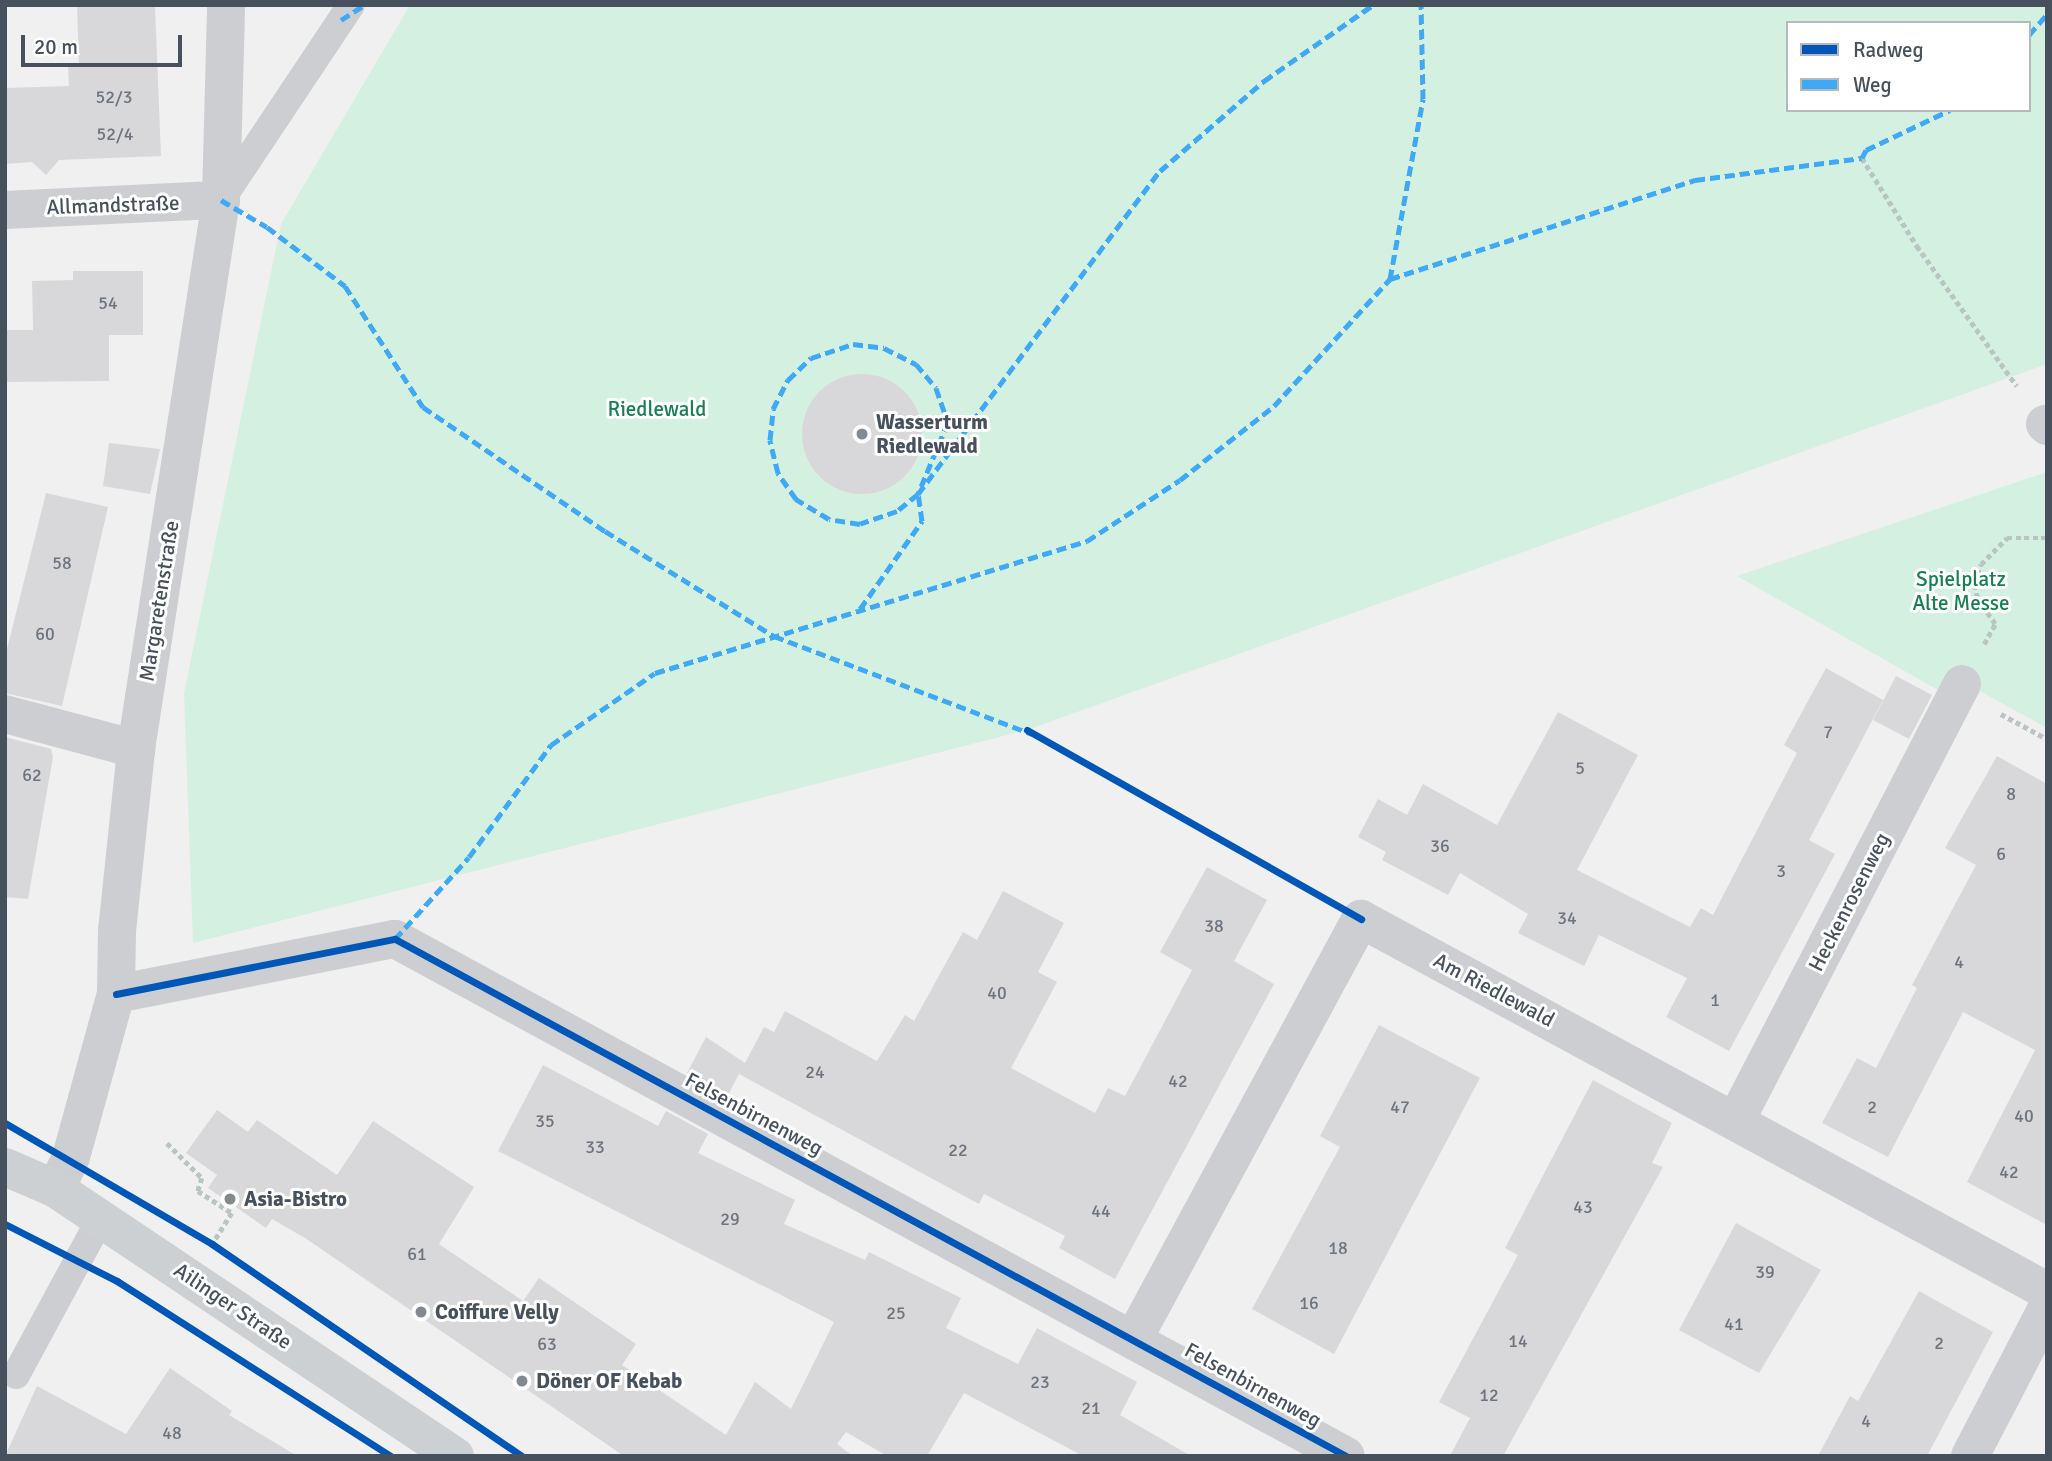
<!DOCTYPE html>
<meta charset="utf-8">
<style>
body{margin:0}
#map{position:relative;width:2052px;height:1461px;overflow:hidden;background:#f1f0f0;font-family:Signika,sans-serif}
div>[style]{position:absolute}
.green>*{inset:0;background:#d4f0e1}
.building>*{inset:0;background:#d8d8da}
.round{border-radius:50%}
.path>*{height:4.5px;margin-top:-2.25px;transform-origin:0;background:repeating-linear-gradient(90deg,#b9c5c2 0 5px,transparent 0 8.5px)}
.service>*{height:28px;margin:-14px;padding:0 14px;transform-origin:14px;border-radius:14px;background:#ccced1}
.minor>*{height:38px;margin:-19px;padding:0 19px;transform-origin:19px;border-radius:19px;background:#ccced1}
.secondary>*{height:38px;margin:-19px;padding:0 19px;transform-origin:19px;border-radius:19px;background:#cdd0d3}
.quiet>*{height:5px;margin-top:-2.5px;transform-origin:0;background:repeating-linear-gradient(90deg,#3fa9f5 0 10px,transparent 0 15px)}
.cycleway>*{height:7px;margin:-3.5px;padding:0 3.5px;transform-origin:3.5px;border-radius:3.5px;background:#0057b8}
.dots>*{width:19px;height:19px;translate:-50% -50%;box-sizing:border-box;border:4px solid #fff;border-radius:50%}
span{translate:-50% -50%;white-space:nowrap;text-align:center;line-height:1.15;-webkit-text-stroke:6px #fff;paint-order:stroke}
.number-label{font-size:18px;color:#6d747e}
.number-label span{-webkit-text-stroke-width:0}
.street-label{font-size:21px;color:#47515d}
.park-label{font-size:21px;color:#168053}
.poi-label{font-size:21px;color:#47515d;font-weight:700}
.left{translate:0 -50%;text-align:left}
.frame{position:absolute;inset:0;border:7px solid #47515d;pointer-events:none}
.legend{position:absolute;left:1786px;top:21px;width:245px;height:91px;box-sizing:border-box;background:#fff;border:2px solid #b5b9be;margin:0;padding:9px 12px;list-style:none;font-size:21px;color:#47515d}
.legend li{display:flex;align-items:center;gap:14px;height:35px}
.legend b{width:35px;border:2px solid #b5b9be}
.scale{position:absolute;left:21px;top:35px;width:161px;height:32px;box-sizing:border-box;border:4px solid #47515d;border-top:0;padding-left:9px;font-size:21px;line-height:24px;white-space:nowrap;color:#47515d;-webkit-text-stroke:5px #fff;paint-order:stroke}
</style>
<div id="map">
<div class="green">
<i style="clip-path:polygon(evenodd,410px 5px,2047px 5px,2047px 364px,1027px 730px,193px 943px,184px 693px,281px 224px,410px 5px,1788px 23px,2029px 23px,2029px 110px,1788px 110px,1788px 23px)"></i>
<i style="clip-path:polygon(2047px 472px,2047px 728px,1954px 677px,1945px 694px,1737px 576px)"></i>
</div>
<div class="building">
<i style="clip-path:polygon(77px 5px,155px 5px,161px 156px,59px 160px,46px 175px,32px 162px,5px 164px,5px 88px,69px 86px,68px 65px,79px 65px)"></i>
<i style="clip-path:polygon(73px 271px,143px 271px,143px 335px,109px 335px,109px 381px,5px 382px,5px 330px,33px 330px,32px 281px,73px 280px)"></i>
<i class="round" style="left:802px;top:374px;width:120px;height:120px"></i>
<i style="clip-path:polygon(109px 443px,160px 449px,150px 494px,103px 486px)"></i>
<i style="clip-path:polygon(46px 493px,108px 507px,62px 706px,5px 693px,5px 657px)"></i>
<i style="clip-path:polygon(1826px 668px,1883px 700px,1809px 840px,1835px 854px,1729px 1051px,1666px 1017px,1687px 978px,1599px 935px,1584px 966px,1518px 933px,1528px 914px,1460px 873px,1448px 895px,1382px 860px,1386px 852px,1358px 837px,1378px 799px,1407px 815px,1423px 784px,1497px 825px,1558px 712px,1638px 755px,1577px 870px,1690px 927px,1701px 908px,1713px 915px,1797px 753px,1784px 745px)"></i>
<i style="clip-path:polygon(1896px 676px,1932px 695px,1909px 739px,1873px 720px)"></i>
<i style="clip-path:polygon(5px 737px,51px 749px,53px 757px,28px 899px,5px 897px)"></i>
<i style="clip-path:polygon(1997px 756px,2047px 784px,2047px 1225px,1967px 1182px,2035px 1050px,1963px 1012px,1888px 1157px,1822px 1123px,1857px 1058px,1876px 1068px,1917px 988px,1912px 985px,1976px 865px,1945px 848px)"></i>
<i style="clip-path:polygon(1207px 867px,1267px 900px,1234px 961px,1274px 984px,1115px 1279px,1059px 1248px,1065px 1236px,984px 1194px,979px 1204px,739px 1074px,728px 1095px,687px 1073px,706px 1037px,745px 1063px,764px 1027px,774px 1032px,785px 1011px,877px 1061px,905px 1015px,914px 1021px,963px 932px,977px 940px,1003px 891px,1064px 923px,1038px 972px,1057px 982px,1011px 1068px,1095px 1113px,1108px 1088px,1125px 1096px,1192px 970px,1160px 952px)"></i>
<i style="clip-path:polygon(1379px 1025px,1480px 1078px,1334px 1354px,1252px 1309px,1340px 1147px,1320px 1136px)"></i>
<i style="clip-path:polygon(543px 1065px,658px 1126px,666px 1111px,708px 1134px,698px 1153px,795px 1200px,784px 1224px,865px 1260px,869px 1252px,961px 1298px,946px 1328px,1018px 1364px,1037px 1328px,1137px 1382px,1120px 1415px,1191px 1456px,1083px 1456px,964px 1393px,927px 1456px,887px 1456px,846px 1432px,837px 1444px,853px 1456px,624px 1456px,305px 1238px,272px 1219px,266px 1228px,208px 1188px,217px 1175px,186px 1153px,217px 1110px,248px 1132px,257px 1120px,337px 1175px,373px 1121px,474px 1187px,439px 1244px,523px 1301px,539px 1278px,636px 1344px,622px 1365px,726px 1435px,755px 1382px,791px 1409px,834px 1322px,498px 1151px)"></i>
<i style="clip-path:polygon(1593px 1080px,1672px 1123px,1652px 1163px,1663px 1167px,1503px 1456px,1450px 1456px,1470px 1418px,1439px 1402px,1518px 1255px,1505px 1248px)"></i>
<i style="clip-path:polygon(1736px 1223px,1821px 1270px,1759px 1373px,1679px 1330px)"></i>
<i style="clip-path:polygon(1919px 1291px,1993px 1332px,1927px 1456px,1818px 1456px,1850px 1396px,1858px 1401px)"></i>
<i style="clip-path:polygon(170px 1368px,232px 1411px,229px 1415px,297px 1456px,5px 1456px,37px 1386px,126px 1434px)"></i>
</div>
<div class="path">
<i style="left:1862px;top:158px;width:104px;rotate:58deg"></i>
<i style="left:1917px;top:246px;width:172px;rotate:54.5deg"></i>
<i style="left:1984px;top:644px;width:23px;rotate:-61deg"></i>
<i style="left:1995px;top:624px;width:32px;rotate:-125deg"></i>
<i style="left:1977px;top:598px;width:16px;rotate:-101deg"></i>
<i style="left:1974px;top:582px;width:19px;rotate:-69deg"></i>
<i style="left:1981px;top:564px;width:37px;rotate:-45deg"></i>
<i style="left:2007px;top:538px;width:40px"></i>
<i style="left:2001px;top:714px;width:52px;rotate:28.5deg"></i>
<i style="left:167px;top:1143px;width:49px;rotate:45deg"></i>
<i style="left:202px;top:1178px;width:14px;rotate:107deg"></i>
<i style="left:198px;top:1191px;width:40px;rotate:32.9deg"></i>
<i style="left:232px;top:1213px;width:32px;rotate:122deg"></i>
</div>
<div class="service">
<i style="left:221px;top:200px;width:234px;rotate:-56.3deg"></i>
<i style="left:16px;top:1375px;width:179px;rotate:-61.6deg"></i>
</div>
<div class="minor">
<i style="left:5px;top:210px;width:216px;rotate:-2.7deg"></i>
<i style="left:2045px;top:424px;width:3px;rotate:45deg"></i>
<i style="left:5px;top:714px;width:136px;rotate:15deg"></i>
<i style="left:116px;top:994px;width:284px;rotate:-11.2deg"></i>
<i style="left:395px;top:939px;width:1082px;rotate:28.53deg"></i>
<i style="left:1736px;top:1120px;width:491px;rotate:-62.6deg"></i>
<i style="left:56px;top:1189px;width:35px;rotate:-65deg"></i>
<i style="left:71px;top:1157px;width:169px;rotate:-74.6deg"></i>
<i style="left:116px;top:994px;width:63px;rotate:-89.1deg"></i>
<i style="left:117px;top:931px;width:183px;rotate:-84deg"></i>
<i style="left:136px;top:749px;width:556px;rotate:-81.2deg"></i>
<i style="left:221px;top:200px;width:195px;rotate:-88.5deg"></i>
<i style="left:1133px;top:1340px;width:479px;rotate:-61.6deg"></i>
<i style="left:1361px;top:919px;width:780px;rotate:28.47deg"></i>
<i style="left:1970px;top:1456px;width:167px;rotate:-62.5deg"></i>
</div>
<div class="secondary">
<i style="left:5px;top:1167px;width:56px;rotate:23.3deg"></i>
<i style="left:56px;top:1189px;width:480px;rotate:33.8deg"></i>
</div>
<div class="quiet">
<i style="left:341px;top:20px;width:27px;rotate:-33deg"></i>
<i style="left:2029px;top:35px;width:28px;rotate:-49deg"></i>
<i style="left:221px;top:200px;width:53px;rotate:30.4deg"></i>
<i style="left:267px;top:227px;width:98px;rotate:37.1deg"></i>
<i style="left:345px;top:286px;width:144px;rotate:57.2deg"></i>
<i style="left:423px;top:407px;width:220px;rotate:34.3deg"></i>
<i style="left:605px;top:531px;width:199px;rotate:31.9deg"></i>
<i style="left:774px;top:636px;width:276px;rotate:20.8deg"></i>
<i style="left:1390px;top:279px;width:183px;rotate:-79.6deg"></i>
<i style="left:1423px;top:99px;width:94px;rotate:-91.2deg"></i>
<i style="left:853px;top:344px;width:31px;rotate:7deg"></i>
<i style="left:884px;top:348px;width:36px;rotate:27deg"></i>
<i style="left:916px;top:364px;width:31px;rotate:50deg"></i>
<i style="left:936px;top:388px;width:36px;rotate:71deg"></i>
<i style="left:948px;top:422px;width:78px;rotate:112.6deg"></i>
<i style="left:918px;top:494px;width:27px;rotate:141deg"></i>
<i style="left:897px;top:511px;width:39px;rotate:161deg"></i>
<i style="left:860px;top:524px;width:31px;rotate:-171deg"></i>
<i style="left:829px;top:519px;width:39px;rotate:-149deg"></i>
<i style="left:796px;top:499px;width:32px;rotate:-125deg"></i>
<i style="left:778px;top:473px;width:34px;rotate:-104deg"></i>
<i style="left:770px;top:440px;width:31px;rotate:-84deg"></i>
<i style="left:773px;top:409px;width:33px;rotate:-63deg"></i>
<i style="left:788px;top:380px;width:32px;rotate:-44deg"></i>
<i style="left:811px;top:358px;width:44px;rotate:-18.4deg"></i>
<i style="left:860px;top:609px;width:108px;rotate:-54.8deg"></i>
<i style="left:922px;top:521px;width:27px;rotate:-98deg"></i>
<i style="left:918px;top:494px;width:404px;rotate:-53.2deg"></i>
<i style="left:1160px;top:171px;width:138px;rotate:-40.9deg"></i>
<i style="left:1264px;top:81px;width:133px;rotate:-34.9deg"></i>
<i style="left:395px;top:939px;width:110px;rotate:-47.9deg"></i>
<i style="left:469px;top:857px;width:139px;rotate:-53.8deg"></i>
<i style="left:551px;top:745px;width:126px;rotate:-34.7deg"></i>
<i style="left:655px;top:673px;width:452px;rotate:-17deg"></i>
<i style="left:1087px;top:541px;width:111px;rotate:-33.3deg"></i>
<i style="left:1180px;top:480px;width:120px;rotate:-38.2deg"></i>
<i style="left:1274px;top:406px;width:172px;rotate:-47.6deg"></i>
<i style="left:1390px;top:279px;width:321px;rotate:-18deg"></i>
<i style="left:1695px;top:180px;width:168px;rotate:-7.5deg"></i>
<i style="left:1862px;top:158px;width:9px;rotate:-63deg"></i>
<i style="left:1866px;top:150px;width:93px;rotate:-25.5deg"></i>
</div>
<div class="cycleway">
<i style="left:1027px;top:730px;width:384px;rotate:29.5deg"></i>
<i style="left:116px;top:994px;width:284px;rotate:-11.2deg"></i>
<i style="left:395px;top:939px;width:1082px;rotate:28.53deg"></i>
<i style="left:5px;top:1123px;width:240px;rotate:30.3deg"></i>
<i style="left:212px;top:1244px;width:376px;rotate:34.4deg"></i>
<i style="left:5px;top:1224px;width:126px;rotate:27deg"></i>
<i style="left:117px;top:1281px;width:325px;rotate:32.6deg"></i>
</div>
<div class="dots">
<i style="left:862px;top:434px;background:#828990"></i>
<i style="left:230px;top:1199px;background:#828990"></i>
<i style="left:421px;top:1312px;background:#828990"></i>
<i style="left:522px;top:1381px;background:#828990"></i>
</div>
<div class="number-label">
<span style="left:114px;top:97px">52/3</span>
<span style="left:115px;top:134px">52/4</span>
<span style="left:108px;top:303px">54</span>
<span style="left:62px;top:563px">58</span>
<span style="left:45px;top:634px">60</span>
<span style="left:1828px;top:732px">7</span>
<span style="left:1580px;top:768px">5</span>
<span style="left:32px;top:775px">62</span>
<span style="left:2011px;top:794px">8</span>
<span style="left:1440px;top:846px">36</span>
<span style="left:2001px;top:854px">6</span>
<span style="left:1781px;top:871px">3</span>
<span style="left:1567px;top:918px">34</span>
<span style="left:1214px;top:926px">38</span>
<span style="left:1959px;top:962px">4</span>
<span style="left:997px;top:993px">40</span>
<span style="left:1715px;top:1000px">1</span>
<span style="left:815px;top:1072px">24</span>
<span style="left:1178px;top:1081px">42</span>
<span style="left:1400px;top:1107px">47</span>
<span style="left:1872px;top:1107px">2</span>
<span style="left:2024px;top:1116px">40</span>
<span style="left:545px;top:1121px">35</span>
<span style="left:595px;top:1147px">33</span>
<span style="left:958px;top:1150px">22</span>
<span style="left:2009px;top:1172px">42</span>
<span style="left:1583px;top:1207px">43</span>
<span style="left:1101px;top:1211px">44</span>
<span style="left:730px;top:1219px">29</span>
<span style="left:1338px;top:1248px">18</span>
<span style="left:417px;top:1254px">61</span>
<span style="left:1765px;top:1272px">39</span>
<span style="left:1309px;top:1303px">16</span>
<span style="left:896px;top:1313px">25</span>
<span style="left:1734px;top:1324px">41</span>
<span style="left:1518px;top:1341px">14</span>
<span style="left:1939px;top:1343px">2</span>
<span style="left:547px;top:1344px">63</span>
<span style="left:1040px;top:1382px">23</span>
<span style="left:1489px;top:1395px">12</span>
<span style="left:1091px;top:1408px">21</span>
<span style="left:1866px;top:1421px">4</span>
<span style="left:172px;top:1433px">48</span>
</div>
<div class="street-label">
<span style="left:113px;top:205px;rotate:-2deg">Allmandstraße</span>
<span style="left:159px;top:601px;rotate:-81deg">Margaretenstraße</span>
<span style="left:1849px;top:902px;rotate:-63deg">Heckenrosenweg</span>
<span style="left:1494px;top:990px;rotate:28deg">Am Riedlewald</span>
<span style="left:754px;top:1114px;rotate:28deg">Felsenbirnenweg</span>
<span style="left:233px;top:1306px;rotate:34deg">Ailinger Straße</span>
<span style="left:1253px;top:1385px;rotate:29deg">Felsenbirnenweg</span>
</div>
<div class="park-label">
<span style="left:657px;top:409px">Riedlewald</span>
<span style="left:1961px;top:591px">Spielplatz<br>Alte Messe</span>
</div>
<div class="poi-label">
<span class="left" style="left:876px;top:434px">Wasserturm<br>Riedlewald</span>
<span class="left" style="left:244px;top:1199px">Asia-Bistro</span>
<span class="left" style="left:435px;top:1312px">Coiffure Velly</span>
<span class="left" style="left:536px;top:1381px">Döner OF Kebab</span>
</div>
<div class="frame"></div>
<ul class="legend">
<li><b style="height:9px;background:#0057b8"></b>Radweg</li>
<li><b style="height:9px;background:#3fa9f5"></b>Weg</li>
</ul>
<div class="scale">20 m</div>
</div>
